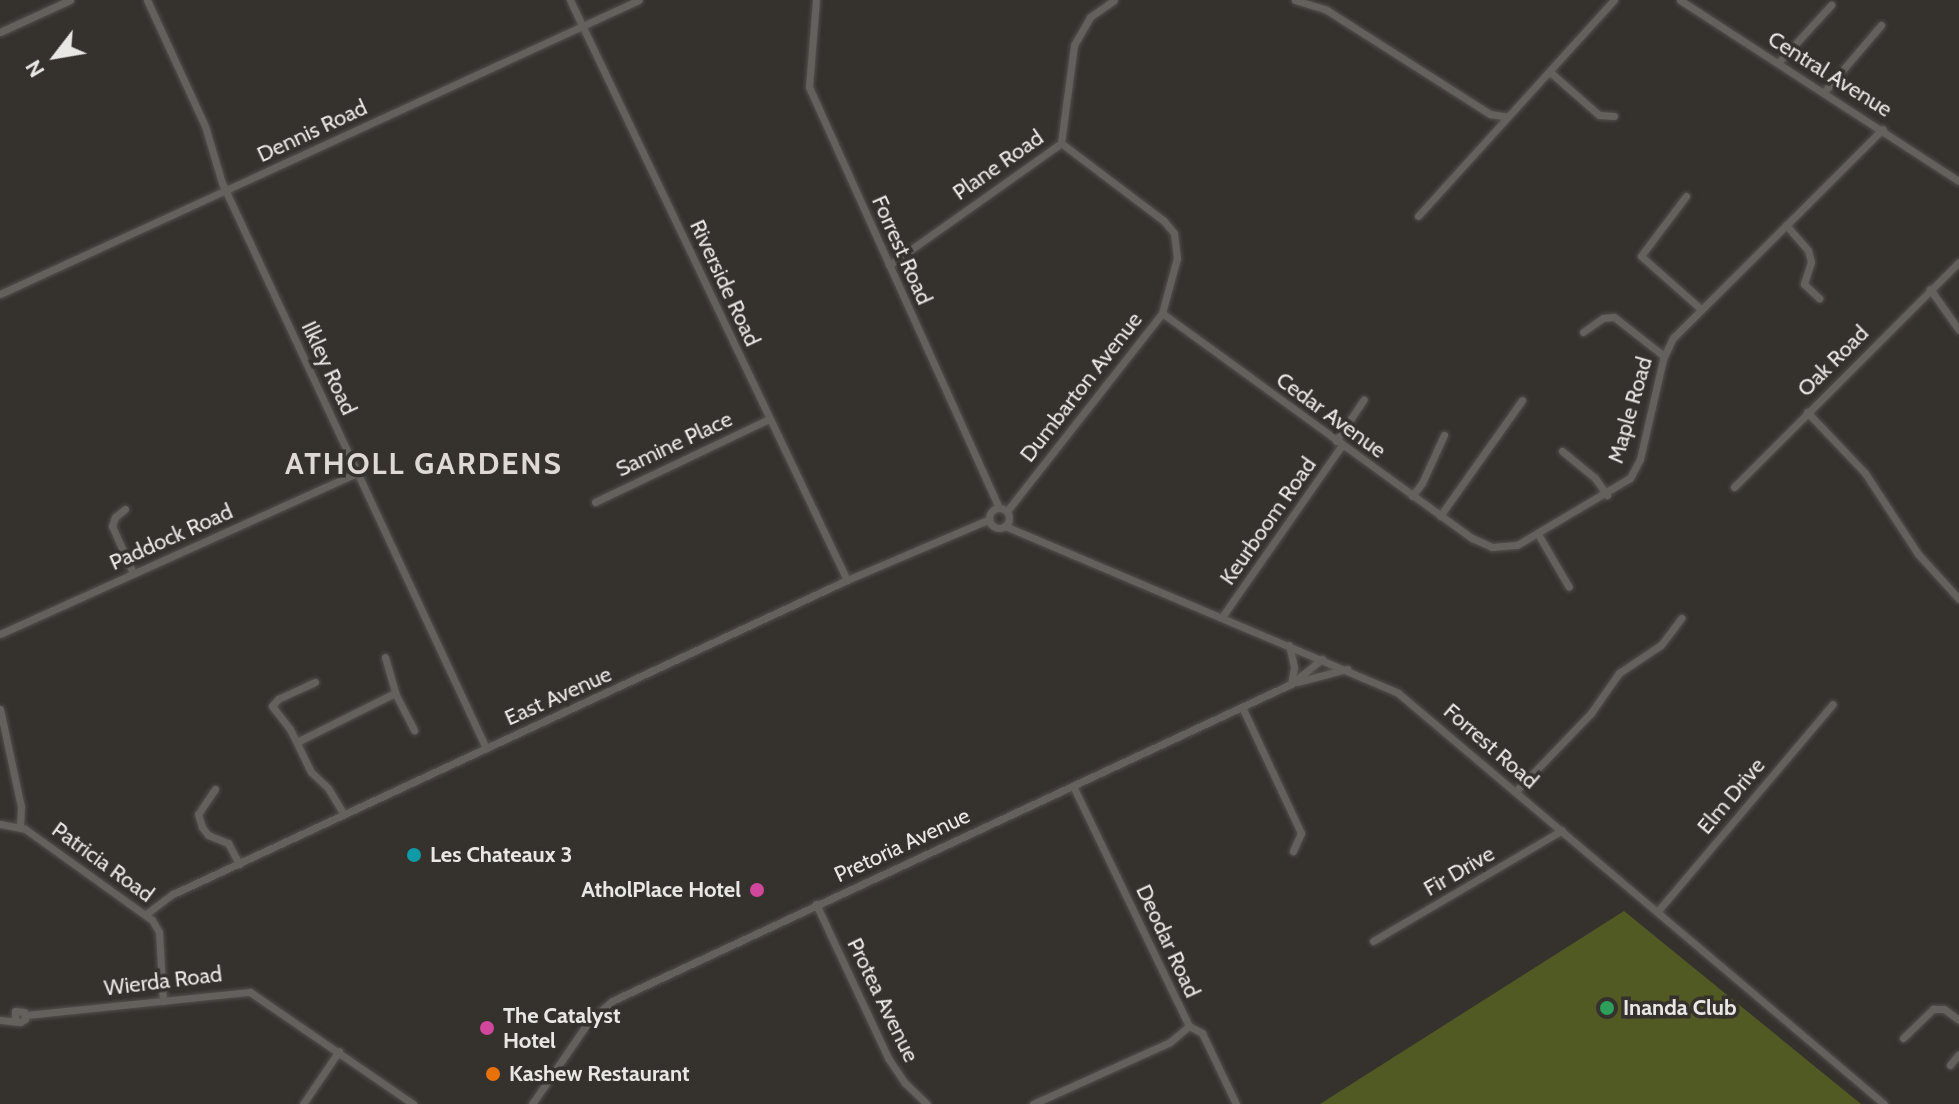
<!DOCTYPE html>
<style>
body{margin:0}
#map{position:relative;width:1959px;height:1104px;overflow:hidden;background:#35312d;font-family:Cabin,sans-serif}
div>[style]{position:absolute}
.green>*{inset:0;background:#525a24}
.roads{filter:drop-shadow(0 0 2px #524f4c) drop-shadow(0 0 2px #524f4c)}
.street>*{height:7px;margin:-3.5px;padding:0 3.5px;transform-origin:3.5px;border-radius:3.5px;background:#64605c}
.street>.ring{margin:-3.5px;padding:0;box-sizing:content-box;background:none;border:7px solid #64605c;border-radius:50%}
.dots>*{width:22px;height:22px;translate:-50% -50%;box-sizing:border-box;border:4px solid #35312d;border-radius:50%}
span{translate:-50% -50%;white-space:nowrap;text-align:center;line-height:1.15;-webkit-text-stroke:7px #35312d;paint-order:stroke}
.street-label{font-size:22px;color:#e9e7e4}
.poi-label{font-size:22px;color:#e9e7e4;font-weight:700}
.left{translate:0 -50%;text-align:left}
.right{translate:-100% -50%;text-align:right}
.district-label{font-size:30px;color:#ded9d4;font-weight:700;letter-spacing:2px}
.north{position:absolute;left:16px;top:16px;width:80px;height:80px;-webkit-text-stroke:6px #35312d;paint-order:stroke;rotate:239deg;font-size:22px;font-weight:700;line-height:32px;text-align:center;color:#e9e7e4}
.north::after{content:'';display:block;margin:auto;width:28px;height:36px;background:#e9e7e4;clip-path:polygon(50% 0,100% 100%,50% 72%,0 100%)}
</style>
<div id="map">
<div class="green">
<i style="clip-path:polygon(1624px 911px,1861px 1104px,1320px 1104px)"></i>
</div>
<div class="roads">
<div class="street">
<i style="left:147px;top:0;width:139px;rotate:65.3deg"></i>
<i style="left:205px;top:126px;width:59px;rotate:73.4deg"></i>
<i style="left:222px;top:183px;width:624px;rotate:64.96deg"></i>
<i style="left:570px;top:0;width:643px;rotate:64.47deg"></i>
<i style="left:816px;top:0;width:87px;rotate:94.6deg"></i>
<i style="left:809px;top:87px;width:462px;rotate:65.7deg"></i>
<i style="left:1295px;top:0;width:31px;rotate:17deg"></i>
<i style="left:1325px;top:9px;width:196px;rotate:32.5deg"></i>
<i style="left:1490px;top:114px;width:18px;rotate:9deg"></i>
<i style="left:1680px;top:0;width:333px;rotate:33deg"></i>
<i style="left:0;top:32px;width:77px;rotate:-24.6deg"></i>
<i style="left:1778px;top:63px;width:79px;rotate:-47.6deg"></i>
<i style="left:1550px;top:72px;width:65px;rotate:41.3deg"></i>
<i style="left:1599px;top:115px;width:15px;rotate:4deg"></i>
<i style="left:1824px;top:92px;width:88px;rotate:-49.6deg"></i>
<i style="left:1686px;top:196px;width:75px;rotate:126.9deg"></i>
<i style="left:1641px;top:256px;width:80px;rotate:41.5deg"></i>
<i style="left:1418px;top:216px;width:292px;rotate:-47.8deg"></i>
<i style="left:1786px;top:225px;width:33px;rotate:49deg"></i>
<i style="left:1808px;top:250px;width:12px;rotate:76deg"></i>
<i style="left:1811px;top:262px;width:23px;rotate:108deg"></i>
<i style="left:1804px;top:284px;width:21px;rotate:43deg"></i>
<i style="left:889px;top:265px;width:211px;rotate:-35.3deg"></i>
<i style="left:1061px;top:143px;width:99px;rotate:-82.4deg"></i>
<i style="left:1074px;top:45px;width:32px;rotate:-60deg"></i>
<i style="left:1090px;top:17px;width:29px;rotate:-35deg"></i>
<i style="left:1930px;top:289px;width:50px;rotate:54.7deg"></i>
<i style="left:0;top:294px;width:703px;rotate:-24.71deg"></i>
<i style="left:1162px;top:313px;width:383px;rotate:36deg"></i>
<i style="left:1472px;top:538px;width:22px;rotate:24deg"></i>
<i style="left:1492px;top:547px;width:25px;rotate:-5deg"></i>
<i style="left:1517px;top:545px;width:131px;rotate:-30.7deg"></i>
<i style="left:1630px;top:478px;width:21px;rotate:-62deg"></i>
<i style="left:1640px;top:459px;width:103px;rotate:-77deg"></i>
<i style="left:1663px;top:359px;width:23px;rotate:-65deg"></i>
<i style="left:1673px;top:338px;width:296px;rotate:-44.9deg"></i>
<i style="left:1583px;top:332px;width:24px;rotate:-35deg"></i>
<i style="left:1603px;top:318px;width:11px;rotate:-5deg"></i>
<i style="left:1614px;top:317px;width:63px;rotate:38deg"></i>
<i style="left:1807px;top:412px;width:84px;rotate:46.4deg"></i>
<i style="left:1865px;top:473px;width:97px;rotate:56.8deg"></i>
<i style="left:1918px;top:554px;width:61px;rotate:47.7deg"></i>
<i style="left:1336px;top:441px;width:50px;rotate:-56.3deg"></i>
<i style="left:1562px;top:451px;width:43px;rotate:39.3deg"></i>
<i style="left:1595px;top:478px;width:21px;rotate:55deg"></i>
<i style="left:1734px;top:487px;width:318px;rotate:-45deg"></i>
<i style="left:1412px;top:496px;width:16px;rotate:-52deg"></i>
<i style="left:1422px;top:483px;width:53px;rotate:-65.4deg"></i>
<i style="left:595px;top:502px;width:193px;rotate:-25.5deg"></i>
<i class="ring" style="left:989px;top:508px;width:13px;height:13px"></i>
<i style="left:125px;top:509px;width:13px;rotate:141deg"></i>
<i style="left:115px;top:517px;width:9px;rotate:108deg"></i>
<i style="left:112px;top:526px;width:51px;rotate:65.9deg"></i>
<i style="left:1007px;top:511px;width:251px;rotate:-51.9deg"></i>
<i style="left:1162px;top:313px;width:57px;rotate:-74.7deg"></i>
<i style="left:1177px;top:258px;width:25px;rotate:-97deg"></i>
<i style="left:1174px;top:233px;width:16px;rotate:-130deg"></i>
<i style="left:1164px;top:221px;width:129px;rotate:-142.9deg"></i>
<i style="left:1440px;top:516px;width:142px;rotate:-54.7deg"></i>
<i style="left:1005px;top:526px;width:427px;rotate:23deg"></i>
<i style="left:1398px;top:693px;width:636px;rotate:40.22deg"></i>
<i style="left:1538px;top:534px;width:61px;rotate:59.7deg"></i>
<i style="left:1222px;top:617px;width:210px;rotate:-55.1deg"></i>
<i style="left:0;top:634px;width:393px;rotate:-24.3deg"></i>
<i style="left:1289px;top:645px;width:23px;rotate:77deg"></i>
<i style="left:1294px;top:667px;width:17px;rotate:100deg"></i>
<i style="left:385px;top:657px;width:37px;rotate:74deg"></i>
<i style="left:395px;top:693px;width:42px;rotate:62.8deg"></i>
<i style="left:315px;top:682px;width:41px;rotate:155.3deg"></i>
<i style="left:278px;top:699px;width:9px;rotate:131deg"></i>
<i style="left:272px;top:706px;width:29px;rotate:52deg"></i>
<i style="left:290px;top:729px;width:48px;rotate:64deg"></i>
<i style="left:311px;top:772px;width:23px;rotate:43deg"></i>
<i style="left:328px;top:788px;width:31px;rotate:59deg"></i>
<i style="left:1297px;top:682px;width:52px;rotate:-14.6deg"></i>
<i style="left:1242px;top:707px;width:139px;rotate:64.9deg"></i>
<i style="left:1301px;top:833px;width:20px;rotate:114deg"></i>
<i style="left:0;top:709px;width:100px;rotate:77.9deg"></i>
<i style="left:21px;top:807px;width:19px;rotate:93deg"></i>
<i style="left:297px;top:742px;width:110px;rotate:-26.6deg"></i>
<i style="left:1073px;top:786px;width:267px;rotate:64.2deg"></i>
<i style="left:1189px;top:1026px;width:15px;rotate:28deg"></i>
<i style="left:1202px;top:1033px;width:79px;rotate:64.4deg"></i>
<i style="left:215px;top:789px;width:30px;rotate:124deg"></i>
<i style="left:198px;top:814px;width:14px;rotate:73deg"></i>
<i style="left:202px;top:827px;width:10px;rotate:53deg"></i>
<i style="left:208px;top:835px;width:22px;rotate:22deg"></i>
<i style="left:228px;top:843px;width:24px;rotate:62deg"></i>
<i style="left:1515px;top:792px;width:110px;rotate:-46.1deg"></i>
<i style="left:1591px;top:713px;width:49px;rotate:-55deg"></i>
<i style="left:1619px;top:673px;width:50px;rotate:-33.7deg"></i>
<i style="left:1661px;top:645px;width:34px;rotate:-53deg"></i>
<i style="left:0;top:824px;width:25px;rotate:11deg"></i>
<i style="left:25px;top:829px;width:156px;rotate:35.6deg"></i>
<i style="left:152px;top:920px;width:14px;rotate:60deg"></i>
<i style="left:159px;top:932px;width:69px;rotate:86.7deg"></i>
<i style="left:816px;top:904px;width:170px;rotate:64.9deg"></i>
<i style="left:888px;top:1058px;width:30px;rotate:56deg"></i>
<i style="left:905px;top:1083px;width:30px;rotate:44deg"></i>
<i style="left:1657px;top:912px;width:272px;rotate:-49.8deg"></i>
<i style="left:146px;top:914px;width:34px;rotate:-37deg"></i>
<i style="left:173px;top:894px;width:744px;rotate:-24.98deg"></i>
<i style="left:847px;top:580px;width:155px;rotate:-23.1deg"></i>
<i style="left:1373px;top:941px;width:219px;rotate:-30.4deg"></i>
<i style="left:26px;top:1015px;width:225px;rotate:-5.9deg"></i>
<i style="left:250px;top:992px;width:198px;rotate:34.5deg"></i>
<i style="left:0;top:1020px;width:20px;rotate:6deg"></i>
<i style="left:20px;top:1022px;width:6px;rotate:-31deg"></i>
<i style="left:25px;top:1019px;width:7px;rotate:-98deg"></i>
<i style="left:24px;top:1012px;width:9px;rotate:-174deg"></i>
<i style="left:15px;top:1011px;width:9px;rotate:90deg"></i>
<i style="left:1903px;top:1038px;width:42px;rotate:-44deg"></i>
<i style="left:1933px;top:1009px;width:11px"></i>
<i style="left:1944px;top:1009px;width:19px;rotate:36deg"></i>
<i style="left:1950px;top:1065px;width:14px;rotate:-51deg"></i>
<i style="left:303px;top:1104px;width:64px;rotate:-55.8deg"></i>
<i style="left:532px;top:1104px;width:101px;rotate:-55.5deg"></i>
<i style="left:589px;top:1021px;width:30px;rotate:-41deg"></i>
<i style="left:612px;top:1001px;width:749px;rotate:-25.03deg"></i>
<i style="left:1291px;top:684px;width:40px;rotate:-39deg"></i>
<i style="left:1033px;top:1104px;width:150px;rotate:-24.3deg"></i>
<i style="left:1170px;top:1042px;width:25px;rotate:-40deg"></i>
</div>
</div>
<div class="dots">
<i style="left:414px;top:855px;background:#0f9aa8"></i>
<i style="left:757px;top:890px;background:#d1479c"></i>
<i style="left:1607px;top:1008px;background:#2e9e5b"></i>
<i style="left:487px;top:1028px;background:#d1479c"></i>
<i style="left:493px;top:1074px;background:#e8710a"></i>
</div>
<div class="street-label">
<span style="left:1830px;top:74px;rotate:32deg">Central Avenue</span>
<span style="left:312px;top:131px;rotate:-25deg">Dennis Road</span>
<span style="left:998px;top:165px;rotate:-35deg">Plane Road</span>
<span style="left:902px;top:250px;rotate:66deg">Forrest Road</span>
<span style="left:725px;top:283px;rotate:65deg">Riverside Road</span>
<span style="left:1833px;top:361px;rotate:-45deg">Oak Road</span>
<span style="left:329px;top:368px;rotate:65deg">Ilkley Road</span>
<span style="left:1081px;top:387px;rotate:-52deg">Dumbarton Avenue</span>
<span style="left:1630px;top:410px;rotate:-74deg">Maple Road</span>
<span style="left:1331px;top:415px;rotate:36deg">Cedar Avenue</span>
<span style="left:674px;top:444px;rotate:-25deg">Samine Place</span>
<span style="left:1268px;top:521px;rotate:-55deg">Keurboom Road</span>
<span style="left:171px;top:537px;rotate:-24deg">Paddock Road</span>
<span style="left:558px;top:696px;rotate:-24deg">East Avenue</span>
<span style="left:1491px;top:746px;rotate:41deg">Forrest Road</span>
<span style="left:1731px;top:796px;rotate:-50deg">Elm Drive</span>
<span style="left:902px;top:845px;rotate:-25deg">Pretoria Avenue</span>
<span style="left:103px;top:862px;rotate:36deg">Patricia Road</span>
<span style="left:1459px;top:871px;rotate:-30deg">Fir Drive</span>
<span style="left:1168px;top:941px;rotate:65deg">Deodar Road</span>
<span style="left:163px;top:981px;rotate:-7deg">Wierda Road</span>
<span style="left:883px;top:1000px;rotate:64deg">Protea Avenue</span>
</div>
<div class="poi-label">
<span class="left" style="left:430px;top:855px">Les Chateaux 3</span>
<span class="right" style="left:741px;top:890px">AtholPlace Hotel</span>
<span class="left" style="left:1623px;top:1008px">Inanda Club</span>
<span class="left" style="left:503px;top:1028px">The Catalyst<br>Hotel</span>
<span class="left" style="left:509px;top:1074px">Kashew Restaurant</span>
</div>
<div class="district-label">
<span style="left:424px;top:464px">ATHOLL GARDENS</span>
</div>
<div class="north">N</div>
</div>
